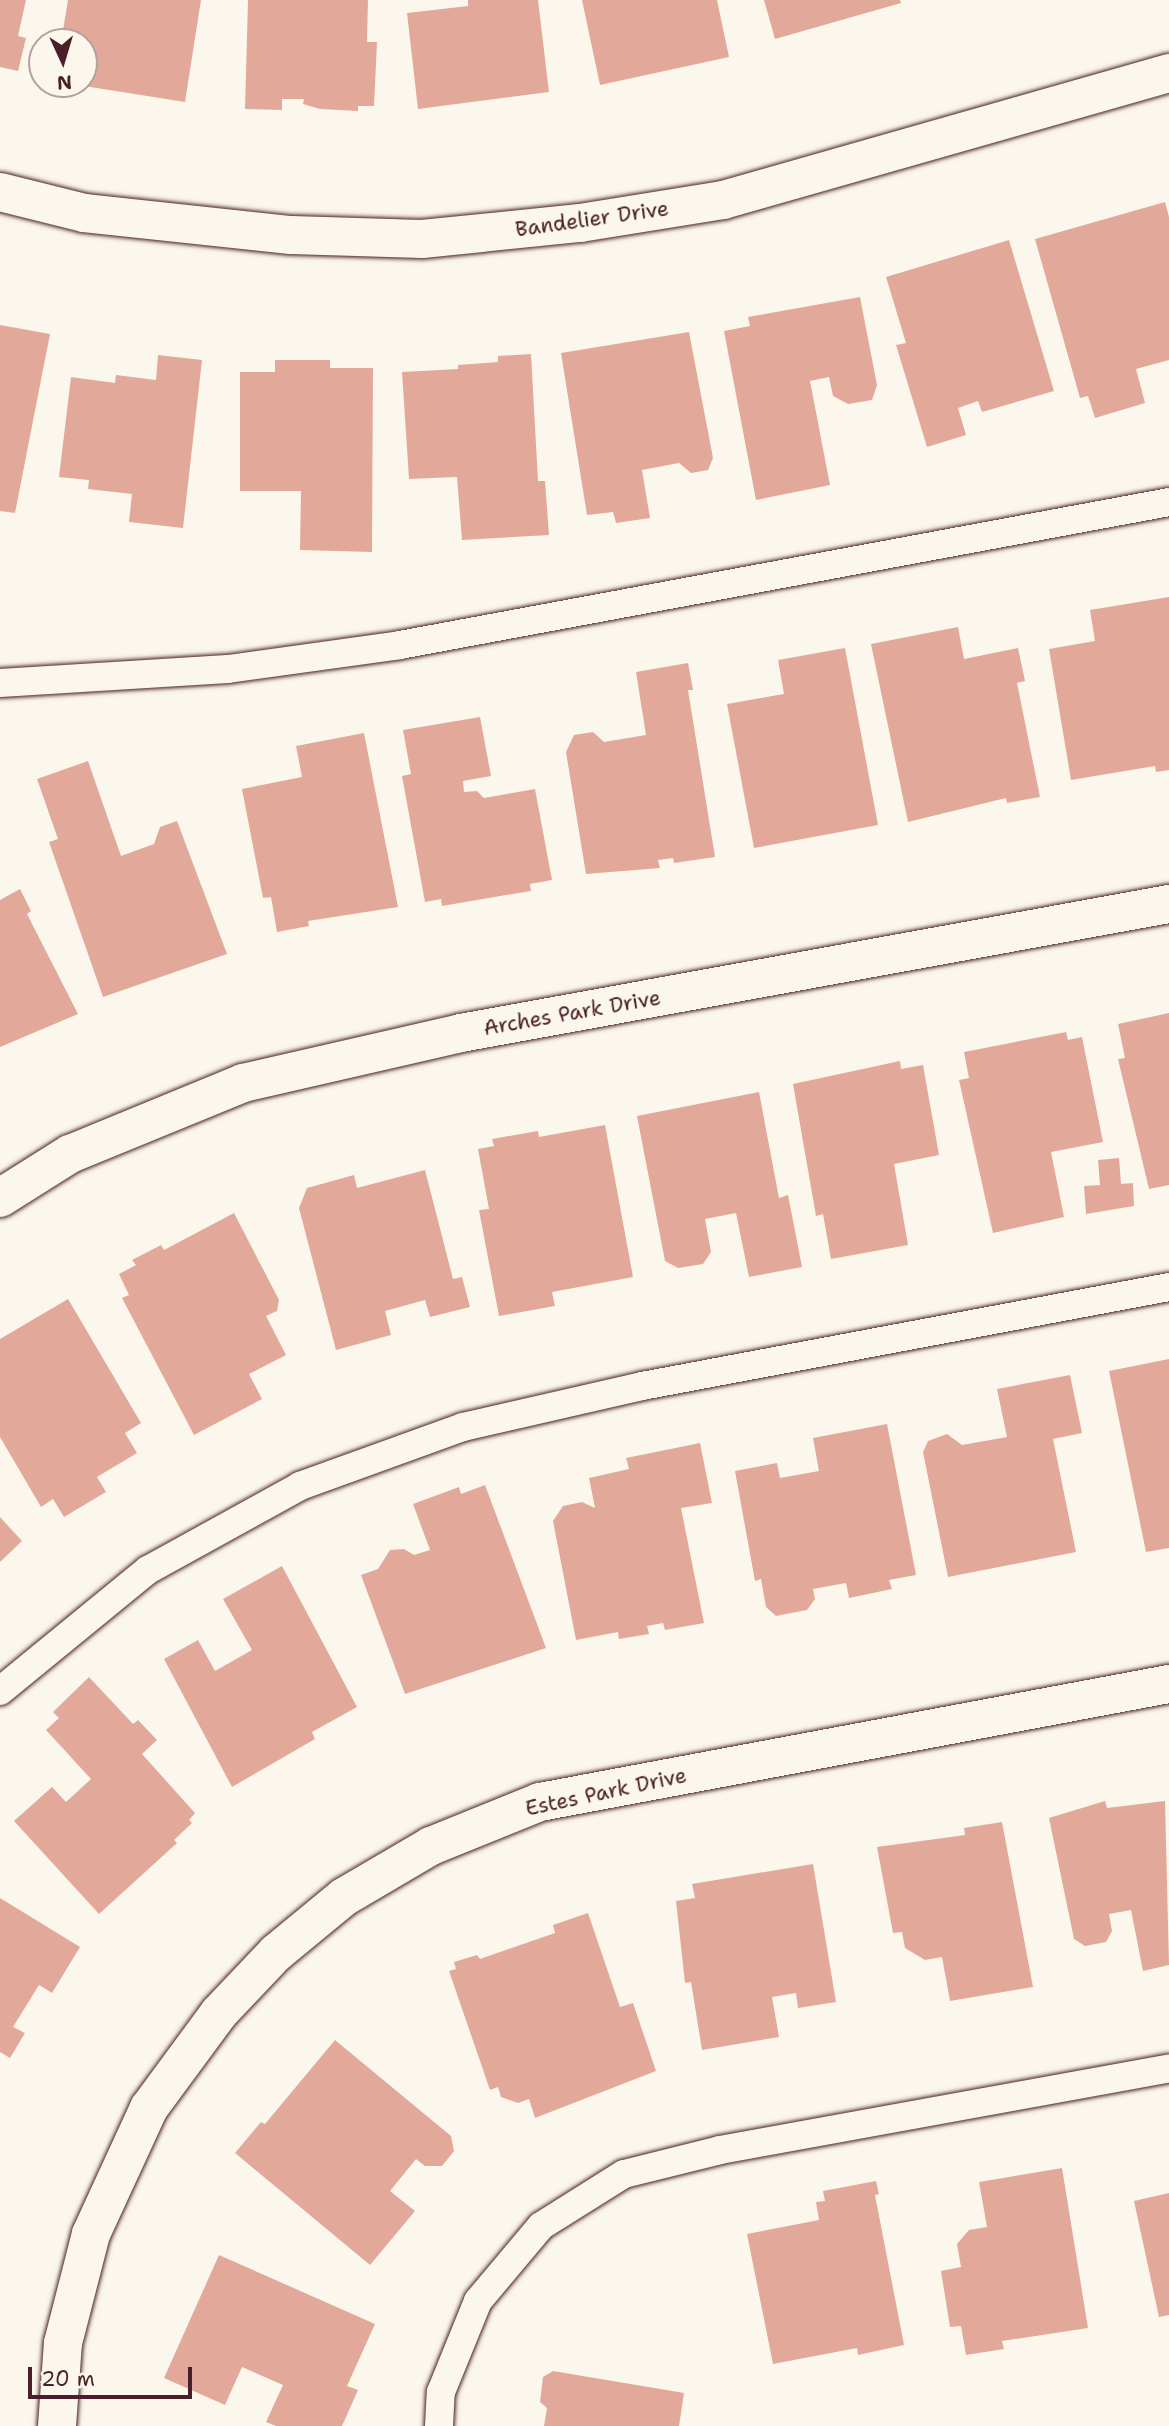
<!DOCTYPE html>
<style>
body{margin:0}
#map{position:relative;width:1169px;height:2426px;overflow:hidden;background:#fbf7ec;font-family:"Shantell Sans",sans-serif}
div>[style]{position:absolute}
.building>*{inset:0;background:#e2a99b}
.roads{filter:drop-shadow(0 0 2px #4a1f2b) drop-shadow(0 0 2px #4a1f2b)}
.lane>*{height:28px;margin:-14px;padding:0 14px;transform-origin:14px;border-radius:14px;background:#fbf7ec}
.street>*{height:38px;margin:-19px;padding:0 19px;transform-origin:19px;border-radius:19px;background:#fbf7ec}
span{translate:-50% -50%;white-space:nowrap;text-align:center;line-height:1.15;-webkit-text-stroke:6px #fbf7ec;paint-order:stroke}
.street-label{font-size:21px;color:#4a1f2b}
.north{position:absolute;left:28px;top:28px;width:70px;height:70px;box-sizing:border-box;background:#fbf7ec;border:2px solid #b4a19f;border-radius:50%;rotate:176deg;font-size:19px;font-weight:700;line-height:28px;text-align:center;color:#4a1f2b}
.north::after{content:'';display:block;margin:auto;width:24px;height:32px;background:#4a1f2b;clip-path:polygon(50% 0,100% 100%,50% 72%,0 100%)}
.scale{position:absolute;left:28px;top:2367px;width:164px;height:32px;box-sizing:border-box;border:4px solid #4a1f2b;border-top:0;padding-left:9px;font-size:21px;line-height:24px;white-space:nowrap;color:#4a1f2b;-webkit-text-stroke:5px #fbf7ec;paint-order:stroke}
</style>
<div id="map">
<div class="building">
<i style="clip-path:polygon(0 0,26px 0,18px 36px,26px 38px,18px 71px,0 67px)"></i>
<i style="clip-path:polygon(68px 0,201px 0,185px 102px,84px 86px,84px 42px,61px 42px)"></i>
<i style="clip-path:polygon(248px 0,368px 0,367px 42px,377px 42px,374px 106px,358px 106px,358px 111px,320px 109px,303px 104px,304px 99px,282px 99px,282px 110px,245px 109px)"></i>
<i style="clip-path:polygon(468px 0,538px 0,549px 92px,418px 109px,407px 13px,468px 6px)"></i>
<i style="clip-path:polygon(582px 0,717px 0,729px 57px,600px 85px)"></i>
<i style="clip-path:polygon(764px 0,900px 0,901px 3px,775px 39px)"></i>
<i style="clip-path:polygon(1165px 202px,1169px 217px,1169px 360px,1136px 369px,1145px 403px,1095px 418px,1088px 396px,1080px 398px,1035px 239px)"></i>
<i style="clip-path:polygon(1009px 240px,1054px 391px,982px 412px,978px 401px,958px 408px,966px 435px,927px 447px,896px 345px,906px 343px,886px 277px)"></i>
<i style="clip-path:polygon(860px 297px,877px 385px,872px 400px,848px 404px,833px 396px,829px 377px,810px 381px,830px 485px,756px 500px,724px 331px,750px 326px,748px 317px)"></i>
<i style="clip-path:polygon(0 325px,50px 334px,15px 513px,0 511px)"></i>
<i style="clip-path:polygon(689px 332px,713px 458px,708px 470px,691px 473px,679px 463px,642px 470px,650px 518px,616px 523px,613px 512px,587px 515px,561px 353px)"></i>
<i style="clip-path:polygon(531px 354px,538px 481px,545px 481px,549px 535px,462px 540px,457px 477px,409px 479px,402px 372px,458px 369px,458px 365px,498px 362px,498px 356px)"></i>
<i style="clip-path:polygon(158px 355px,202px 360px,183px 528px,129px 522px,132px 494px,88px 489px,89px 480px,59px 477px,71px 377px,115px 383px,116px 375px,156px 380px)"></i>
<i style="clip-path:polygon(275px 360px,330px 360px,330px 368px,373px 368px,372px 552px,300px 550px,301px 491px,240px 491px,240px 372px,275px 372px)"></i>
<i style="clip-path:polygon(1169px 597px,1169px 770px,1156px 772px,1155px 766px,1071px 780px,1049px 649px,1095px 641px,1090px 610px)"></i>
<i style="clip-path:polygon(958px 627px,964px 659px,1018px 648px,1025px 681px,1017px 683px,1040px 797px,1007px 803px,1006px 798px,908px 822px,871px 644px)"></i>
<i style="clip-path:polygon(845px 648px,878px 825px,754px 848px,727px 704px,784px 694px,778px 660px)"></i>
<i style="clip-path:polygon(688px 663px,693px 690px,688px 690px,715px 857px,674px 863px,673px 858px,658px 860px,660px 868px,586px 874px,566px 752px,574px 735px,593px 732px,604px 742px,646px 735px,636px 672px)"></i>
<i style="clip-path:polygon(480px 717px,491px 776px,463px 781px,464px 792px,477px 791px,484px 798px,535px 789px,552px 880px,530px 884px,531px 891px,506px 895px,442px 906px,441px 899px,425px 902px,402px 776px,411px 774px,403px 730px)"></i>
<i style="clip-path:polygon(364px 733px,398px 907px,308px 921px,309px 926px,277px 932px,271px 897px,263px 898px,242px 789px,302px 777px,296px 746px)"></i>
<i style="clip-path:polygon(88px 761px,121px 856px,154px 844px,160px 827px,177px 821px,227px 954px,103px 997px,49px 842px,58px 839px,37px 779px)"></i>
<i style="clip-path:polygon(20px 889px,31px 911px,27px 914px,78px 1014px,0 1047px,0 900px)"></i>
<i style="clip-path:polygon(1169px 1013px,1169px 1185px,1149px 1189px,1118px 1059px,1125px 1058px,1118px 1024px)"></i>
<i style="clip-path:polygon(1066px 1032px,1068px 1040px,1082px 1037px,1103px 1142px,1051px 1152px,1064px 1217px,993px 1233px,959px 1080px,969px 1078px,964px 1052px)"></i>
<i style="clip-path:polygon(900px 1061px,901px 1069px,923px 1065px,939px 1155px,894px 1164px,908px 1245px,831px 1259px,823px 1214px,816px 1216px,793px 1084px)"></i>
<i style="clip-path:polygon(759px 1092px,779px 1198px,788px 1195px,802px 1267px,749px 1277px,736px 1213px,705px 1219px,711px 1252px,703px 1264px,678px 1268px,665px 1261px,637px 1116px)"></i>
<i style="clip-path:polygon(605px 1125px,633px 1277px,552px 1292px,555px 1306px,499px 1316px,479px 1210px,489px 1209px,478px 1149px,494px 1146px,492px 1139px,538px 1131px,539px 1137px)"></i>
<i style="clip-path:polygon(1119px 1158px,1121px 1184px,1133px 1183px,1134px 1206px,1086px 1214px,1084px 1186px,1100px 1185px,1098px 1160px)"></i>
<i style="clip-path:polygon(425px 1170px,453px 1279px,462px 1277px,470px 1307px,430px 1317px,425px 1300px,385px 1311px,391px 1335px,336px 1350px,299px 1208px,307px 1188px,354px 1175px,357px 1188px)"></i>
<i style="clip-path:polygon(234px 1213px,279px 1300px,277px 1311px,266px 1316px,286px 1355px,249px 1374px,262px 1399px,194px 1435px,122px 1298px,129px 1295px,119px 1274px,136px 1265px,132px 1260px,161px 1245px,164px 1250px)"></i>
<i style="clip-path:polygon(68px 1299px,141px 1423px,125px 1433px,137px 1453px,97px 1477px,106px 1492px,64px 1517px,53px 1499px,41px 1507px,0 1437px,0 1339px)"></i>
<i style="clip-path:polygon(1169px 1359px,1169px 1548px,1146px 1552px,1109px 1371px)"></i>
<i style="clip-path:polygon(1070px 1375px,1082px 1433px,1053px 1439px,1076px 1552px,948px 1577px,923px 1452px,928px 1441px,947px 1434px,962px 1445px,1007px 1437px,997px 1389px)"></i>
<i style="clip-path:polygon(887px 1424px,916px 1575px,889px 1580px,892px 1589px,849px 1598px,846px 1583px,813px 1589px,815px 1599px,807px 1610px,776px 1616px,766px 1607px,761px 1579px,755px 1581px,735px 1471px,777px 1463px,780px 1478px,819px 1471px,813px 1438px)"></i>
<i style="clip-path:polygon(700px 1443px,712px 1503px,681px 1508px,704px 1623px,665px 1630px,663px 1623px,647px 1626px,649px 1634px,619px 1639px,618px 1632px,576px 1640px,553px 1521px,563px 1506px,582px 1502px,595px 1508px,589px 1478px,629px 1469px,626px 1458px)"></i>
<i style="clip-path:polygon(485px 1485px,546px 1648px,405px 1694px,361px 1575px,378px 1569px,390px 1550px,404px 1549px,414px 1555px,430px 1550px,413px 1504px,459px 1487px,461px 1494px)"></i>
<i style="clip-path:polygon(0 1517px,22px 1541px,0 1562px)"></i>
<i style="clip-path:polygon(282px 1566px,357px 1707px,312px 1732px,315px 1739px,232px 1787px,164px 1659px,198px 1640px,215px 1671px,252px 1650px,223px 1599px)"></i>
<i style="clip-path:polygon(89px 1677px,133px 1724px,138px 1720px,157px 1740px,142px 1754px,195px 1813px,189px 1820px,192px 1823px,174px 1840px,177px 1843px,99px 1914px,14px 1821px,52px 1787px,66px 1802px,91px 1779px,46px 1730px,59px 1718px,53px 1712px)"></i>
<i style="clip-path:polygon(1105px 1801px,1107px 1808px,1165px 1801px,1169px 1965px,1143px 1971px,1131px 1910px,1109px 1914px,1112px 1931px,1106px 1942px,1085px 1946px,1074px 1939px,1049px 1818px)"></i>
<i style="clip-path:polygon(1002px 1822px,1033px 1987px,950px 2001px,942px 1957px,925px 1960px,905px 1948px,902px 1932px,893px 1933px,877px 1847px,965px 1835px,964px 1828px)"></i>
<i style="clip-path:polygon(813px 1864px,836px 2002px,798px 2008px,796px 1993px,772px 1997px,779px 2037px,702px 2050px,691px 1982px,685px 1983px,676px 1901px,695px 1898px,692px 1884px)"></i>
<i style="clip-path:polygon(0 1898px,80px 1947px,52px 1993px,39px 1985px,13px 2027px,25px 2033px,10px 2058px,0 2052px)"></i>
<i style="clip-path:polygon(588px 1913px,620px 2007px,633px 2003px,656px 2071px,535px 2118px,529px 2099px,518px 2103px,501px 2097px,498px 2087px,490px 2090px,449px 1971px,456px 1969px,454px 1962px,477px 1955px,480px 1959px,555px 1933px,553px 1925px)"></i>
<i style="clip-path:polygon(335px 2040px,451px 2136px,454px 2151px,442px 2166px,425px 2166px,416px 2159px,390px 2191px,415px 2211px,370px 2265px,235px 2153px,261px 2122px,265px 2124px)"></i>
<i style="clip-path:polygon(1062px 2168px,1088px 2328px,1002px 2341px,1004px 2349px,966px 2355px,961px 2326px,950px 2327px,941px 2271px,961px 2267px,957px 2244px,969px 2230px,987px 2227px,979px 2182px)"></i>
<i style="clip-path:polygon(876px 2181px,879px 2194px,875px 2195px,904px 2345px,858px 2355px,857px 2348px,773px 2364px,747px 2234px,819px 2220px,816px 2202px,825px 2201px,823px 2191px)"></i>
<i style="clip-path:polygon(1169px 2193px,1169px 2315px,1159px 2317px,1134px 2201px)"></i>
<i style="clip-path:polygon(219px 2255px,375px 2324px,347px 2386px,358px 2390px,342px 2426px,276px 2426px,266px 2422px,283px 2385px,242px 2367px,225px 2405px,164px 2378px)"></i>
<i style="clip-path:polygon(553px 2371px,684px 2393px,679px 2426px,544px 2426px,547px 2408px,540px 2402px,543px 2377px)"></i>
</div>
<div class="roads">
<div class="lane">
<i style="left:0;top:683px;width:228px;rotate:-3.5deg"></i>
<i style="left:228px;top:669px;width:174px;rotate:-7.9deg"></i>
<i style="left:400px;top:645px;width:782px;rotate:-10.53deg"></i>
<i style="left:0;top:1691px;width:191px;rotate:-39.3deg"></i>
<i style="left:148px;top:1570px;width:174px;rotate:-28.9deg"></i>
<i style="left:300px;top:1486px;width:173px;rotate:-19.9deg"></i>
<i style="left:463px;top:1427px;width:184px;rotate:-12.9deg"></i>
<i style="left:642px;top:1386px;width:536px;rotate:-10.64deg"></i>
<i style="left:439px;top:2426px;width:34px;rotate:-87deg"></i>
<i style="left:441px;top:2392px;width:98px;rotate:-67.9deg"></i>
<i style="left:478px;top:2301px;width:98px;rotate:-50deg"></i>
<i style="left:541px;top:2226px;width:98px;rotate:-32.1deg"></i>
<i style="left:624px;top:2174px;width:99px;rotate:-14deg"></i>
<i style="left:720px;top:2150px;width:456px;rotate:-10.3deg"></i>
</div>
<div class="street">
<i style="left:0;top:192px;width:87px;rotate:14deg"></i>
<i style="left:84px;top:213px;width:208px;rotate:6.1deg"></i>
<i style="left:291px;top:235px;width:131px;rotate:1.7deg"></i>
<i style="left:422px;top:239px;width:159px;rotate:-5.8deg"></i>
<i style="left:580px;top:223px;width:145px;rotate:-9.1deg"></i>
<i style="left:723px;top:200px;width:464px;rotate:-15.9deg"></i>
<i style="left:0;top:1198px;width:83px;rotate:-32.2deg"></i>
<i style="left:70px;top:1154px;width:187px;rotate:-22.3deg"></i>
<i style="left:243px;top:1083px;width:224px;rotate:-12.9deg"></i>
<i style="left:461px;top:1033px;width:720px;rotate:-10.33deg"></i>
<i style="left:57px;top:2426px;width:83px;rotate:-85.9deg"></i>
<i style="left:63px;top:2343px;width:113px;rotate:-75.6deg"></i>
<i style="left:91px;top:2234px;width:139px;rotate:-65.3deg"></i>
<i style="left:149px;top:2108px;width:118px;rotate:-53.6deg"></i>
<i style="left:219px;top:2013px;width:83px;rotate:-46.5deg"></i>
<i style="left:276px;top:1953px;width:88px;rotate:-39.5deg"></i>
<i style="left:344px;top:1897px;width:101px;rotate:-30.4deg"></i>
<i style="left:431px;top:1846px;width:118px;rotate:-22deg"></i>
<i style="left:540px;top:1802px;width:640px;rotate:-10.63deg"></i>
</div>
</div>
<div class="street-label">
<span style="left:592px;top:219px;rotate:-8deg">Bandelier Drive</span>
<span style="left:572px;top:1013px;rotate:-10deg">Arches Park Drive</span>
<span style="left:606px;top:1792px;rotate:-12deg">Estes Park Drive</span>
</div>
<div class="north">N</div>
<div class="scale">20 m</div>
</div>
